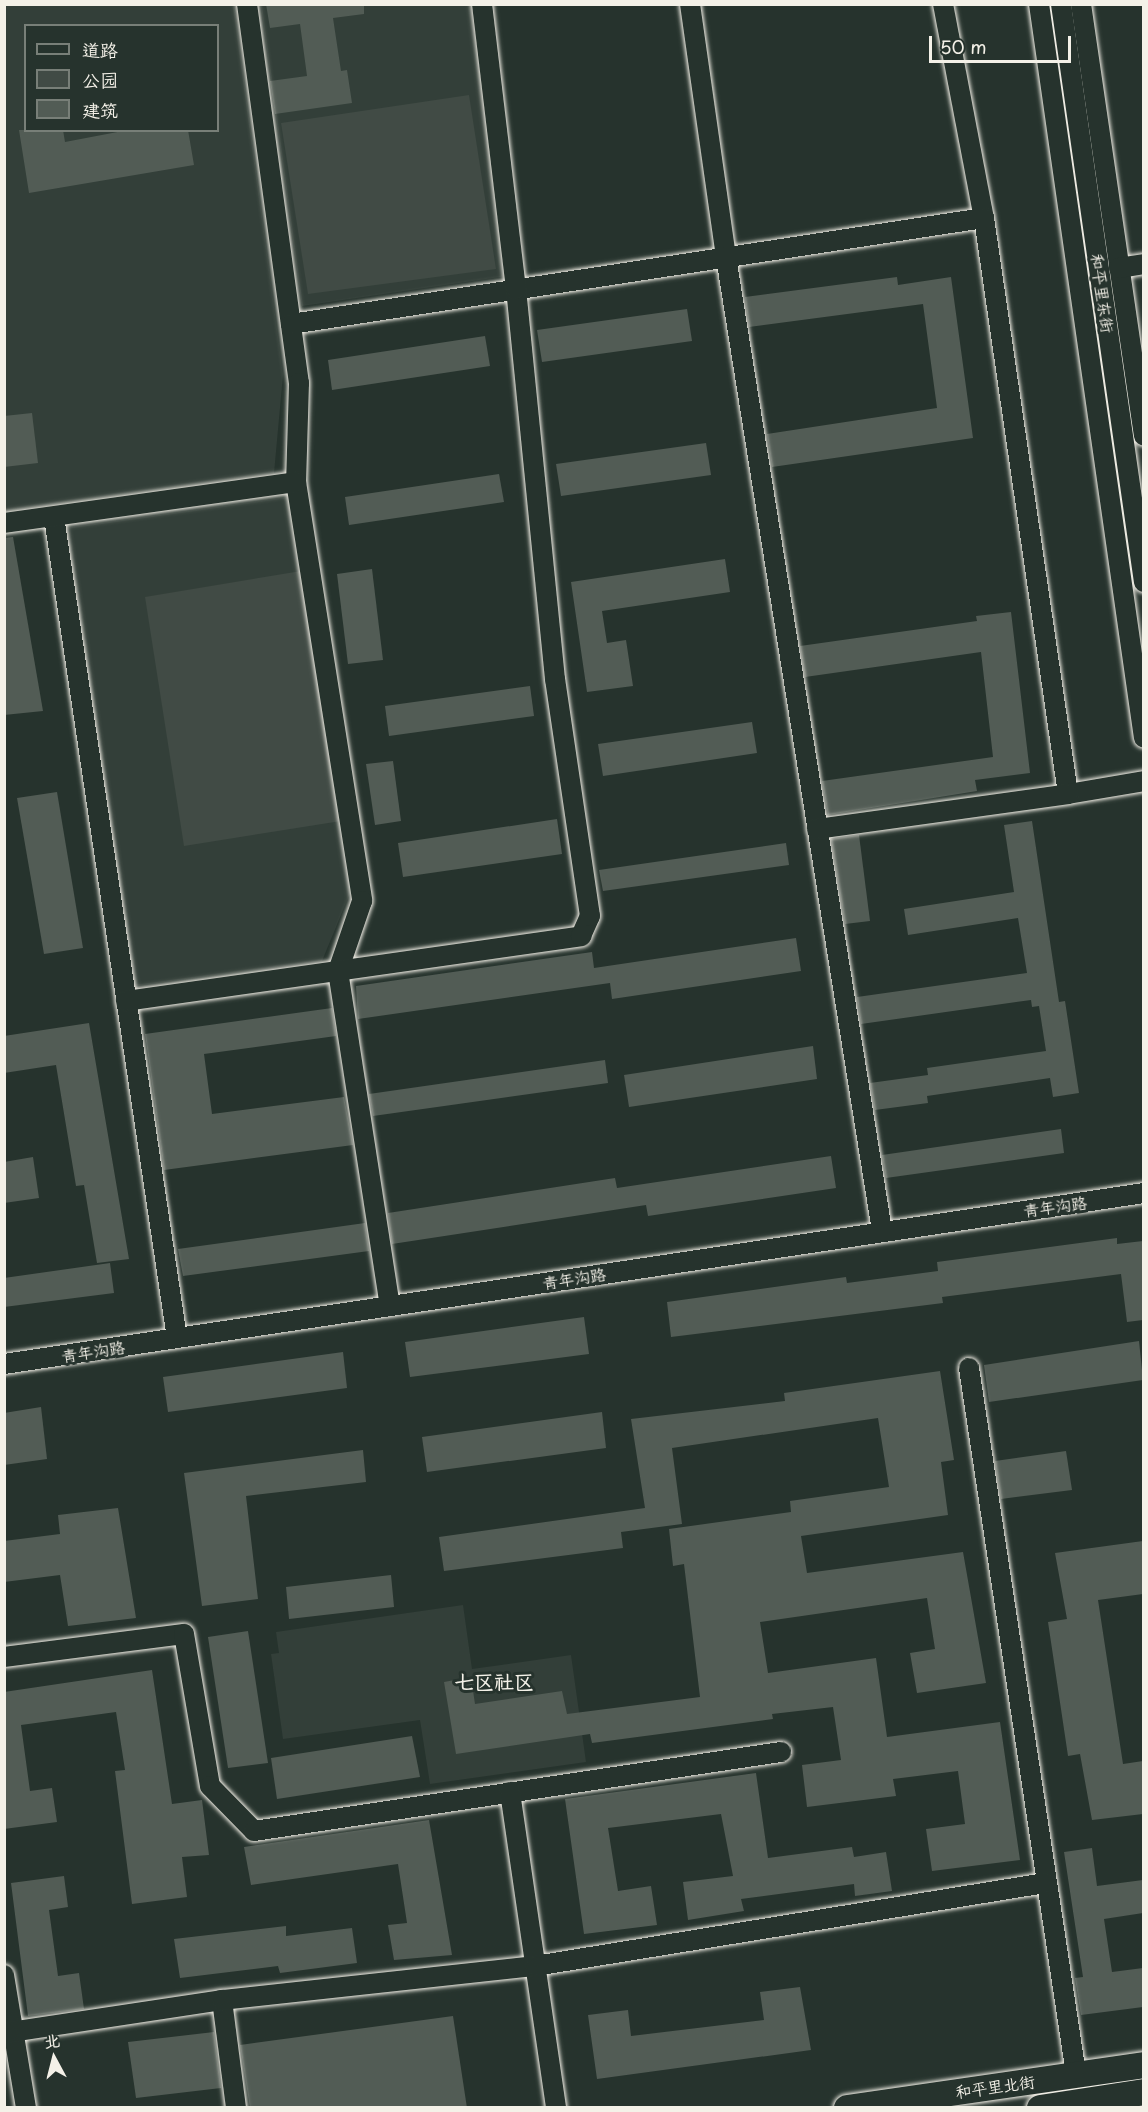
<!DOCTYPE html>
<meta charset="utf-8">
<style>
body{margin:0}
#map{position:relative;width:1148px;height:2112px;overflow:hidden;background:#26332d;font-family:"Playpen Sans","LXGW WenKai TC",sans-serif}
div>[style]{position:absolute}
.built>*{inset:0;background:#333f39}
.green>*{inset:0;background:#414b45}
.building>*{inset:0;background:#525c55}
.roads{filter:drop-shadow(0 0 2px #f4f1e8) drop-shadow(0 0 2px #f4f1e8)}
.minor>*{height:20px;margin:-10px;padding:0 10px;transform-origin:10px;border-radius:10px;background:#26332d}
.major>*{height:26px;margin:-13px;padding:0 13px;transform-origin:13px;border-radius:13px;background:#26332d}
span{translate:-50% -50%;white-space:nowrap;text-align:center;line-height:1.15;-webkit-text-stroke:6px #26332d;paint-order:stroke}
.street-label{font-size:16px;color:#f4f1e8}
.quarter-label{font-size:20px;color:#f4f1e8;font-weight:700}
.frame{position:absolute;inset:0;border:6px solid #f4f1e8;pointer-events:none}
.legend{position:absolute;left:24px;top:24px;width:195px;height:108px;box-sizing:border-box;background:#26332d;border:2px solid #787f78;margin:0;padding:8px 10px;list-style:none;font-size:18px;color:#f4f1e8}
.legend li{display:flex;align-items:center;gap:12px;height:30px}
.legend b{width:30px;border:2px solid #787f78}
.north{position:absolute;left:24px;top:2028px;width:60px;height:60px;-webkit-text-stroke:4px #26332d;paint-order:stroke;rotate:353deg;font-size:16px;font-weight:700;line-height:24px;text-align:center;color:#f4f1e8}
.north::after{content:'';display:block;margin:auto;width:21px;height:27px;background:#f4f1e8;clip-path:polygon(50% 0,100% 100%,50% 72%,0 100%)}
.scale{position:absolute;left:929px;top:36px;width:142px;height:27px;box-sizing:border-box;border:3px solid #f4f1e8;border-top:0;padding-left:8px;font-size:18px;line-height:21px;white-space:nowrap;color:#f4f1e8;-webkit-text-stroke:4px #26332d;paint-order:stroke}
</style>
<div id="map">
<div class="built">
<i style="clip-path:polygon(evenodd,4px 5px,234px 5px,283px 375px,274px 473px,5px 511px,4px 5px,26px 26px,218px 26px,218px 130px,26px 130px,26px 26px)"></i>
<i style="clip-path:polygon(261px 5px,471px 5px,507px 276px,302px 306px)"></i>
<i style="clip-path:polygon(290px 497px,352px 888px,322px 961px,133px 986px,66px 528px)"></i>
<i style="clip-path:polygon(463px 1605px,472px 1669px,571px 1655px,586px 1762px,430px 1784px,420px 1720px,283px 1739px,271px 1654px,279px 1653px,276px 1632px)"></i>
</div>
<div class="green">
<i style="clip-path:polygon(469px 95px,496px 269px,308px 294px,281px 123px)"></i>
<i style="clip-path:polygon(301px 571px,341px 821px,184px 846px,145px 597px)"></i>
</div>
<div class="building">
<i style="clip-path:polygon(266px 4px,364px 4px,364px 14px,333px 18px,341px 71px,347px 70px,352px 103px,275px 114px,270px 81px,307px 76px,300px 24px,270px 28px)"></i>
<i style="clip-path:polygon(19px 130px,63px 130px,65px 142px,128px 130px,188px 130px,194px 165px,29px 193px)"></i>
<i style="clip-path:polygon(897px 277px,898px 285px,951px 277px,973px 438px,772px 467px,767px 434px,937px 408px,923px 304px,749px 327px,745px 297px)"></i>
<i style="clip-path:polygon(687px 309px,692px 341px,542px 362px,537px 330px)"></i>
<i style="clip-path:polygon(485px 336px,490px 366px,332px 390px,328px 360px)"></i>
<i style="clip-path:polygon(32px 413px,38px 463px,4px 467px,4px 416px)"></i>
<i style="clip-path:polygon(706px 443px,711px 475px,561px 496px,556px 464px)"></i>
<i style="clip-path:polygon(499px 474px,504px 502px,349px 525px,345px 497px)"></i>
<i style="clip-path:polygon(13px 537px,43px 711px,4px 715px,4px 538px)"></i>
<i style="clip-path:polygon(725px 559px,730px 592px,602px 611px,607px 643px,626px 640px,633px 686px,587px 692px,571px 582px)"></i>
<i style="clip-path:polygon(372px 569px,383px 660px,348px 664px,337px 574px)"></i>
<i style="clip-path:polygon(1011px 612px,1030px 773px,975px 780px,977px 791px,828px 815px,822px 781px,993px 757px,981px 652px,805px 677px,800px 646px,977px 621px,976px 616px)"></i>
<i style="clip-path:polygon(530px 686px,534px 716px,389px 736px,385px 706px)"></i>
<i style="clip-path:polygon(752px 722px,757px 753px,603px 776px,598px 744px)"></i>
<i style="clip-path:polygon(393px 761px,401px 821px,375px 825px,366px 764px)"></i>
<i style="clip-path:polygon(57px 792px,83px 948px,44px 954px,17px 798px)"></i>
<i style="clip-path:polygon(557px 819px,562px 854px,403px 877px,398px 843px)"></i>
<i style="clip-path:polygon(1032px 821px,1059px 1002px,1065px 1001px,1079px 1093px,1053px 1097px,1050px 1078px,927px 1096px,928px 1103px,875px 1110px,870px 1083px,928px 1075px,927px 1068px,1046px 1051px,1039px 1006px,1032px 1007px,1031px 1000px,861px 1024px,857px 997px,1027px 973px,1018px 918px,908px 935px,904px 909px,1014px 892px,1004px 825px)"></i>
<i style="clip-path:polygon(859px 835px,870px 921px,845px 924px,831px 839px)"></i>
<i style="clip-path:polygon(786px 843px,789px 865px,603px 891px,599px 870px)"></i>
<i style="clip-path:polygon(796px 938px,801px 971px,612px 999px,610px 983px,358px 1019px,356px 986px,592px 952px,594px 968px)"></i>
<i style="clip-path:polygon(332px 1008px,336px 1036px,204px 1054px,212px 1114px,344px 1097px,353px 1145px,164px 1170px,145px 1034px)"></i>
<i style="clip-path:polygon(89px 1023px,129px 1259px,97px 1263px,84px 1185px,76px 1186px,56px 1065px,4px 1073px,4px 1036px)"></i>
<i style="clip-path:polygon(813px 1046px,817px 1079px,629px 1107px,624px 1075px)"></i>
<i style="clip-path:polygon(605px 1060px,608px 1083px,373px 1116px,369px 1094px)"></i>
<i style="clip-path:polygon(1061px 1129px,1064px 1153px,886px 1178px,882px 1155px)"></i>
<i style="clip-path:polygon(831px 1156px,836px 1188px,648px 1216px,646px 1205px,392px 1244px,388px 1213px,615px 1178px,617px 1188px)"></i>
<i style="clip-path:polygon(33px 1157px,39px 1198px,4px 1203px,4px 1162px)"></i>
<i style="clip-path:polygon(365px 1223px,369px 1251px,183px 1276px,178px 1249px)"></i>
<i style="clip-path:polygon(1117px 1238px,1117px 1244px,1143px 1241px,1143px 1320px,1127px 1322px,1121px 1274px,942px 1297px,943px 1303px,671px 1337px,667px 1302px,846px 1277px,847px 1283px,938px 1271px,937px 1262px)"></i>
<i style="clip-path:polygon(110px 1263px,114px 1293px,4px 1307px,4px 1278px)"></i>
<i style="clip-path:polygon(584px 1317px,589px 1354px,410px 1377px,405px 1342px)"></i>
<i style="clip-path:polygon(1139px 1341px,1143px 1380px,989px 1402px,984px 1365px)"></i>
<i style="clip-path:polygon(343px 1352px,347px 1388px,168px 1412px,163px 1377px)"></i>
<i style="clip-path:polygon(940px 1371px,954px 1460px,941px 1462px,948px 1515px,801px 1536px,807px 1573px,963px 1552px,986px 1683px,917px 1693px,910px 1653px,935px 1649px,927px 1598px,760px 1622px,768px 1673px,876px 1658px,887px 1737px,1000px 1722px,1020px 1860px,932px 1871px,926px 1829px,965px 1824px,958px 1771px,893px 1779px,896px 1796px,807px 1807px,802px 1765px,841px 1760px,833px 1707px,772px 1714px,773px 1719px,592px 1743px,590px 1734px,456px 1754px,444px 1682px,471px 1677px,475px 1704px,562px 1691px,567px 1714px,700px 1697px,684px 1564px,673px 1566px,669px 1529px,791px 1512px,790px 1501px,889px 1487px,878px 1418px,672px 1448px,682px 1524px,621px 1532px,623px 1548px,444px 1571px,439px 1537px,645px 1508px,631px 1419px,785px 1401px,784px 1393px)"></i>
<i style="clip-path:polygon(41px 1407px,47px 1459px,4px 1465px,4px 1413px)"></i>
<i style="clip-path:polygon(602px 1412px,606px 1448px,427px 1472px,422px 1437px)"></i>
<i style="clip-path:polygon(363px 1450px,366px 1482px,246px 1496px,258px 1599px,202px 1606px,184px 1473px)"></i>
<i style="clip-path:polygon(1066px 1451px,1072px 1490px,1001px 1499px,995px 1461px)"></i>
<i style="clip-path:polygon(118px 1508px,136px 1618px,68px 1626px,60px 1575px,4px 1582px,4px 1541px,60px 1534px,58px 1515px)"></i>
<i style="clip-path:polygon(1143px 1541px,1143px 1594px,1098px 1600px,1123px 1764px,1143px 1761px,1143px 1814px,1092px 1820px,1080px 1754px,1068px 1756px,1048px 1622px,1067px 1619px,1055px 1553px)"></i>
<i style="clip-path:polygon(391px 1575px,394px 1607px,289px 1619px,286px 1587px)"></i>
<i style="clip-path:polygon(248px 1631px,268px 1763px,228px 1768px,208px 1637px)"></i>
<i style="clip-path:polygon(152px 1670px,172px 1804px,202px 1800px,209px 1855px,182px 1857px,187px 1897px,132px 1904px,115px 1771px,125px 1770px,116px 1712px,21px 1725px,30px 1791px,52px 1788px,57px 1822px,4px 1829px,4px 1692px)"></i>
<i style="clip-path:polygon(412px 1736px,420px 1777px,277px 1799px,271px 1758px)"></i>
<i style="clip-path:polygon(756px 1773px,768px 1858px,852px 1847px,854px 1857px,886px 1852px,892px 1891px,855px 1896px,854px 1884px,741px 1899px,744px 1911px,688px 1920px,683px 1882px,733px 1876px,721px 1814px,608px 1828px,618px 1891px,651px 1886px,657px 1925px,584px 1934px,565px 1799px)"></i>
<i style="clip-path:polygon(429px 1820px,452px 1955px,394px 1960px,388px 1925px,407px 1923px,398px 1864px,251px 1885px,244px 1847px)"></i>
<i style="clip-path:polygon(1092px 1848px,1097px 1886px,1143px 1880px,1143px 1913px,1104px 1919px,1112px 1972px,1143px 1968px,1143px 2007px,1081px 2015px,1075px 1978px,1083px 1977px,1064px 1852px)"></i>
<i style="clip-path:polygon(64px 1876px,68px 1907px,49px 1910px,58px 1976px,79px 1973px,84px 2009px,28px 2016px,11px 1883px)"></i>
<i style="clip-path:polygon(286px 1926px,286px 1936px,352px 1928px,357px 1963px,280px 1973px,278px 1966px,180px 1978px,174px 1939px)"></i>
<i style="clip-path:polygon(800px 1987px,811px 2050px,597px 2079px,588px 2015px,628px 2010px,631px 2036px,764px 2020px,760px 1992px)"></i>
<i style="clip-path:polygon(453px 2016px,467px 2108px,250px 2108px,240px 2045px)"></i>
<i style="clip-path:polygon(214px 2032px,221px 2088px,136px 2098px,128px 2042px)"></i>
</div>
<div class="roads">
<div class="minor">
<i style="left:247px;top:4px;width:383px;rotate:82.2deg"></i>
<i style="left:299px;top:383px;width:99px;rotate:91.7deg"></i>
<i style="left:296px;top:482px;width:424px;rotate:81deg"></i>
<i style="left:362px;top:901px;width:74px;rotate:108.9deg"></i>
<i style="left:338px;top:971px;width:339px;rotate:81.2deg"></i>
<i style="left:690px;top:4px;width:256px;rotate:81.9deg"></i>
<i style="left:726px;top:257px;width:986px;rotate:80.9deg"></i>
<i style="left:943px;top:4px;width:218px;rotate:79.2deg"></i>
<i style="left:984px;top:218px;width:582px;rotate:81.7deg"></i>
<i style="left:1068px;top:794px;width:77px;rotate:-9.7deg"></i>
<i style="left:1039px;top:4px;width:741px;rotate:81.86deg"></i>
<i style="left:1061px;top:4px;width:584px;rotate:81.83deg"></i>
<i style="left:1081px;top:4px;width:436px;rotate:81.7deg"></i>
<i style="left:1119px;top:268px;width:25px;rotate:-9deg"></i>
<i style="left:291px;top:324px;width:701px;rotate:-8.7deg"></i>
<i style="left:54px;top:517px;width:830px;rotate:81.48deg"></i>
<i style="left:4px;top:523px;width:295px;rotate:-8deg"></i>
<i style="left:817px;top:829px;width:253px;rotate:-7.9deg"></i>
<i style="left:126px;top:1001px;width:460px;rotate:-8.1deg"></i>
<i style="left:581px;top:936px;width:22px;rotate:-66deg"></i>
<i style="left:590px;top:916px;width:240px;rotate:-98.4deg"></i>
<i style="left:555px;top:679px;width:392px;rotate:-95.7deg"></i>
<i style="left:516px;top:289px;width:287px;rotate:-96.8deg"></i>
<i style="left:4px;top:1364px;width:1153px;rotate:-8.53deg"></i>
<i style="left:969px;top:1368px;width:714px;rotate:81.38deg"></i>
<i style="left:4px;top:1657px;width:181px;rotate:-7.3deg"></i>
<i style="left:184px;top:1634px;width:154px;rotate:80.3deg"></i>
<i style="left:210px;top:1786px;width:63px;rotate:45.6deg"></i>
<i style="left:254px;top:1831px;width:533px;rotate:-8.53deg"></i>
<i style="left:510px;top:1792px;width:319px;rotate:81.7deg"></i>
<i style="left:4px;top:1975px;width:135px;rotate:80.6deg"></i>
<i style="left:222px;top:2000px;width:109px;rotate:82.6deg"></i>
<i style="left:4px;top:2033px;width:220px;rotate:-8.6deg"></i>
<i style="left:222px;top:2000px;width:315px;rotate:-6.2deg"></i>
<i style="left:535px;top:1966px;width:517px;rotate:-9.24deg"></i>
</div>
<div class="major">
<i style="left:847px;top:2108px;width:300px;rotate:-8.2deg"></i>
<i style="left:1040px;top:2108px;width:105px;rotate:-8.7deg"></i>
</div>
</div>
<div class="street-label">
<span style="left:1103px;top:293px;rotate:82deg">和平里东街</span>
<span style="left:1055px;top:1206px;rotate:-8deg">青年沟路</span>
<span style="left:574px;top:1278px;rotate:-9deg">青年沟路</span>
<span style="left:93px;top:1351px;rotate:-9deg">青年沟路</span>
<span style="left:995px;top:2086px;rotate:-8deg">和平里北街</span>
</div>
<div class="quarter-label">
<span style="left:494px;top:1681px">七区社区</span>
</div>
<div class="frame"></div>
<ul class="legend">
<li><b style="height:8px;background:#26332d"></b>道路</li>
<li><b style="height:16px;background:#414b45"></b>公园</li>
<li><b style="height:16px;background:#525c55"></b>建筑</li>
</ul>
<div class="north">北</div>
<div class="scale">50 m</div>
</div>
